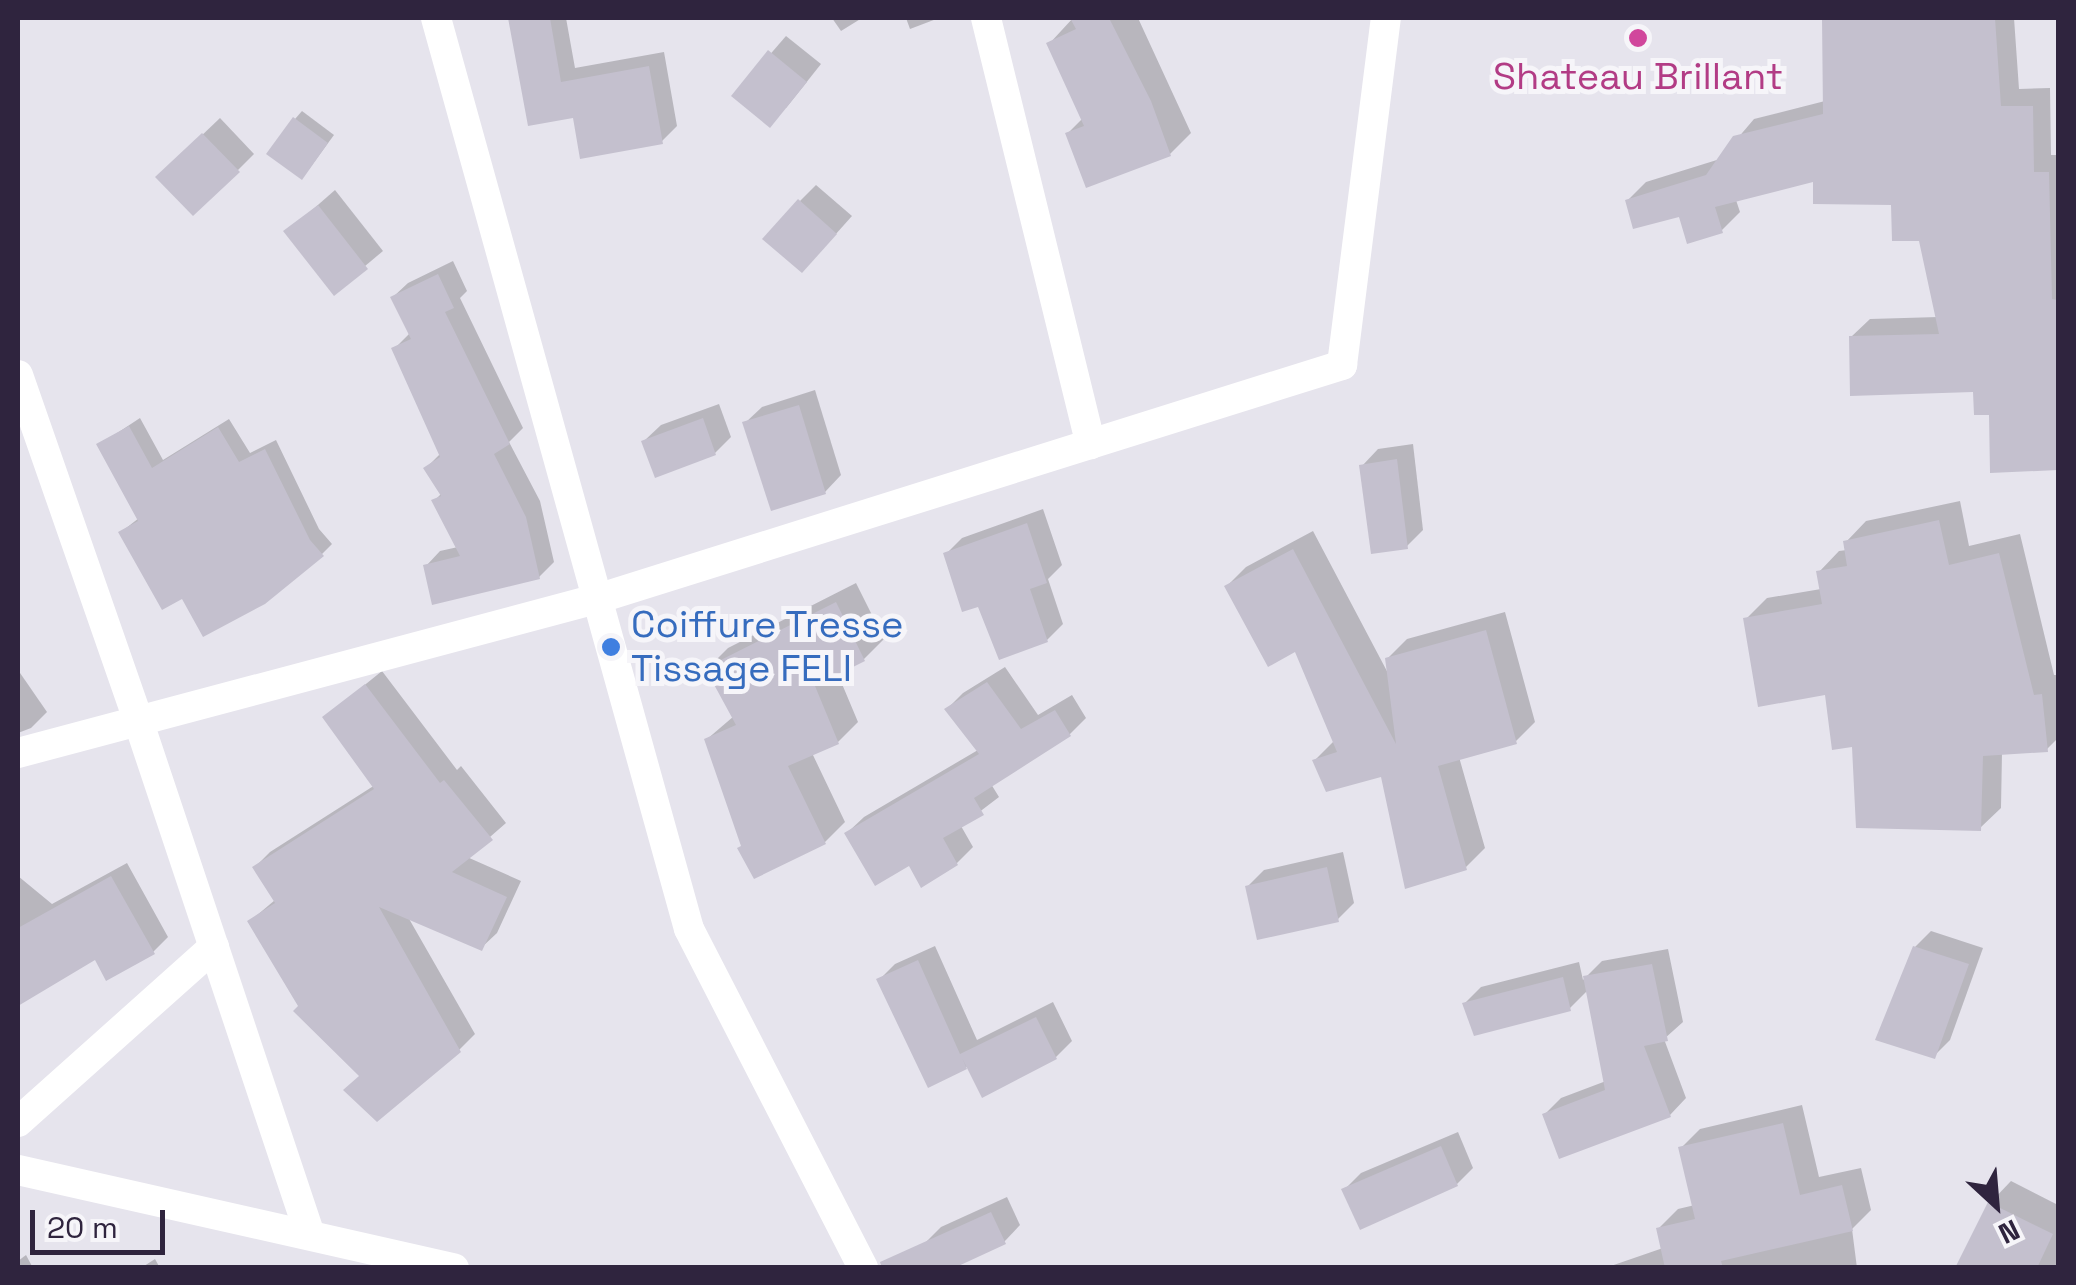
<!DOCTYPE html>
<style>
body{margin:0}
#map{position:relative;width:2076px;height:1285px;overflow:hidden;background:#e6e4ed;font-family:"Space Grotesk",sans-serif}
div>[style]{position:absolute}
.shadow>*{inset:0;background:#0003}
.building>*{inset:0;background:#c4c0ce}
.street>*{height:30px;margin:-15px;padding:0 15px;transform-origin:15px;border-radius:15px;background:#fff}
.dots>*{width:28px;height:28px;translate:-50% -50%;box-sizing:border-box;border:5px solid #f6f5f9;border-radius:50%}
span{translate:-50% -50%;white-space:nowrap;text-align:center;line-height:1.15;-webkit-text-stroke:10px #f6f5f9;paint-order:stroke}
.hotel-label{font-size:38px;color:#b23c85}
.shop-label{font-size:38px;color:#366cbe}
.left{translate:0 -50%;text-align:left}
.frame{position:absolute;inset:0;border:20px solid #2f243e;pointer-events:none}
.north{position:absolute;left:1946px;top:1155px;width:100px;height:100px;-webkit-text-stroke:8px #f6f5f9;paint-order:stroke;rotate:154deg;font-size:28px;font-weight:700;line-height:40px;text-align:center;color:#2f243e}
.north::after{content:'';display:block;margin:auto;width:35px;height:45px;background:#2f243e;clip-path:polygon(50% 0,100% 100%,50% 72%,0 100%)}
.scale{position:absolute;left:30px;top:1210px;width:135px;height:45px;box-sizing:border-box;border:5px solid #2f243e;border-top:0;padding-left:12px;font-size:30px;line-height:35px;white-space:nowrap;color:#2f243e;-webkit-text-stroke:8px #f6f5f9;paint-order:stroke}
</style>
<div id="map">
<div class="shadow">
<i style="clip-path:polygon(511px 18px,566px 18px,575px 68px,664px 52px,677px 126px,662px 141px,575px 115px,530px 123px)"></i>
<i style="clip-path:polygon(832px 18px,862px 18px,841px 31px)"></i>
<i style="clip-path:polygon(906px 18px,939px 18px,910px 29px)"></i>
<i style="clip-path:polygon(1073px 18px,1138px 18px,1191px 133px,1170px 154px,1068px 133px,1083px 118px,1049px 44px)"></i>
<i style="clip-path:polygon(1825px 18px,2014px 18px,2019px 89px,2050px 88px,2051px 155px,2058px 155px,2058px 468px,1993px 470px,1991px 412px,1976px 390px,1851px 337px,1870px 319px,1938px 317px,1921px 238px,1893px 202px,1816px 179px,1736px 200px,1740px 212px,1721px 231px,1628px 200px,1646px 182px,1720px 159px,1754px 119px,1825px 101px)"></i>
<i style="clip-path:polygon(786px 36px,821px 64px,786px 108px,734px 96px)"></i>
<i style="clip-path:polygon(302px 111px,334px 135px,309px 169px,295px 119px)"></i>
<i style="clip-path:polygon(220px 118px,254px 154px,238px 170px,175px 161px)"></i>
<i style="clip-path:polygon(816px 185px,852px 216px,818px 254px,800px 201px)"></i>
<i style="clip-path:polygon(335px 190px,383px 251px,334px 292px,287px 232px)"></i>
<i style="clip-path:polygon(453px 261px,467px 291px,460px 298px,523px 428px,509px 442px,540px 501px,554px 562px,539px 577px,426px 566px,440px 551px,458px 547px,434px 501px,442px 493px,426px 468px,441px 453px,394px 349px,409px 334px,393px 297px,408px 283px)"></i>
<i style="clip-path:polygon(815px 390px,841px 475px,825px 492px,745px 423px,762px 407px)"></i>
<i style="clip-path:polygon(719px 404px,731px 437px,715px 453px,644px 441px,661px 425px)"></i>
<i style="clip-path:polygon(140px 418px,163px 460px,229px 419px,250px 453px,276px 440px,319px 529px,332px 544px,322px 554px,183px 595px,121px 532px,139px 518px,99px 445px)"></i>
<i style="clip-path:polygon(1413px 444px,1423px 530px,1407px 546px,1362px 466px,1378px 449px)"></i>
<i style="clip-path:polygon(1960px 501px,1969px 546px,2020px 534px,2054px 675px,2058px 675px,2058px 738px,2046px 750px,2002px 753px,2001px 808px,1980px 828px,1854px 744px,1827px 692px,1746px 619px,1767px 598px,1821px 589px,1819px 572px,1839px 551px,1847px 550px,1846px 542px,1866px 521px)"></i>
<i style="clip-path:polygon(1043px 509px,1062px 565px,1048px 579px,1063px 624px,1047px 640px,946px 554px,962px 538px)"></i>
<i style="clip-path:polygon(1313px 531px,1389px 675px,1388px 658px,1407px 639px,1505px 612px,1535px 722px,1515px 742px,1459px 757px,1485px 848px,1465px 868px,1383px 774px,1315px 760px,1335px 740px,1297px 648px,1227px 586px,1246px 567px)"></i>
<i style="clip-path:polygon(856px 583px,884px 639px,864px 659px,837px 672px,858px 722px,838px 742px,812px 753px,845px 822px,825px 842px,743px 845px,706px 740px,734px 716px,708px 668px,728px 648px)"></i>
<i style="clip-path:polygon(1005px 667px,1038px 715px,1072px 695px,1086px 718px,1070px 734px,991px 784px,999px 797px,961px 826px,973px 847px,957px 863px,910px 863px,847px 833px,864px 817px,978px 750px,947px 709px,963px 693px)"></i>
<i style="clip-path:polygon(18px 670px,47px 712px,31px 728px,18px 733px)"></i>
<i style="clip-path:polygon(382px 671px,457px 770px,461px 766px,506px 823px,467px 857px,521px 881px,497px 933px,481px 948px,408px 917px,475px 1034px,459px 1050px,362px 1075px,301px 1006px,250px 921px,275px 900px,255px 867px,270px 852px,375px 785px,325px 717px)"></i>
<i style="clip-path:polygon(1343px 852px,1354px 903px,1338px 919px,1248px 886px,1264px 870px)"></i>
<i style="clip-path:polygon(127px 863px,168px 937px,153px 952px,96px 957px,22px 1001px,18px 993px,18px 876px,52px 904px)"></i>
<i style="clip-path:polygon(1931px 931px,1983px 948px,1950px 1040px,1934px 1056px,1915px 947px)"></i>
<i style="clip-path:polygon(935px 946px,977px 1040px,1053px 1002px,1072px 1041px,1056px 1057px,965px 1067px,879px 980px,895px 964px)"></i>
<i style="clip-path:polygon(1668px 949px,1683px 1022px,1664px 1039px,1686px 1098px,1670px 1115px,1545px 1114px,1561px 1098px,1606px 1081px,1588px 990px,1570px 1008px,1465px 1003px,1481px 987px,1579px 962px,1583px 980px,1602px 961px)"></i>
<i style="clip-path:polygon(1802px 1105px,1819px 1177px,1861px 1168px,1871px 1210px,1852px 1229px,1857px 1268px,1605px 1268px,1663px 1248px,1659px 1228px,1678px 1209px,1695px 1205px,1681px 1148px,1700px 1129px)"></i>
<i style="clip-path:polygon(1458px 1132px,1473px 1168px,1457px 1184px,1344px 1190px,1361px 1173px)"></i>
<i style="clip-path:polygon(2011px 1181px,2058px 1205px,2058px 1268px,1957px 1268px,1990px 1203px)"></i>
<i style="clip-path:polygon(1007px 1197px,1020px 1225px,1004px 1242px,925px 1243px,941px 1227px)"></i>
<i style="clip-path:polygon(26px 1255px,33px 1268px,18px 1268px,18px 1261px)"></i>
<i style="clip-path:polygon(155px 1259px,160px 1268px,141px 1268px)"></i>
</div>
<div class="building">
<i style="clip-path:polygon(508px 18px,550px 18px,561px 82px,649px 66px,663px 144px,580px 159px,573px 118px,528px 126px)"></i>
<i style="clip-path:polygon(1070px 18px,1109px 18px,1151px 101px,1171px 156px,1086px 188px,1065px 133px,1084px 126px,1046px 43px,1076px 29px)"></i>
<i style="clip-path:polygon(1822px 18px,1995px 18px,2001px 106px,2033px 106px,2034px 172px,2049px 172px,2052px 299px,2058px 300px,2058px 470px,1990px 473px,1989px 415px,1974px 415px,1973px 392px,1850px 396px,1849px 336px,1939px 334px,1919px 241px,1892px 241px,1891px 205px,1813px 204px,1813px 182px,1715px 207px,1723px 233px,1687px 244px,1679px 217px,1633px 229px,1625px 200px,1706px 175px,1733px 136px,1823px 114px)"></i>
<i style="clip-path:polygon(768px 50px,807px 82px,770px 128px,731px 96px)"></i>
<i style="clip-path:polygon(293px 117px,328px 143px,302px 180px,266px 154px)"></i>
<i style="clip-path:polygon(202px 133px,240px 172px,193px 216px,155px 177px)"></i>
<i style="clip-path:polygon(798px 199px,837px 234px,802px 273px,762px 239px)"></i>
<i style="clip-path:polygon(318px 205px,368px 269px,334px 296px,283px 231px)"></i>
<i style="clip-path:polygon(438px 274px,454px 308px,445px 312px,510px 444px,494px 454px,526px 517px,540px 579px,432px 605px,423px 565px,460px 556px,431px 500px,441px 496px,423px 468px,440px 457px,391px 348px,411px 339px,390px 297px)"></i>
<i style="clip-path:polygon(799px 405px,826px 494px,771px 511px,742px 422px)"></i>
<i style="clip-path:polygon(703px 418px,716px 455px,655px 478px,641px 441px)"></i>
<i style="clip-path:polygon(129px 426px,152px 468px,218px 427px,239px 462px,265px 449px,310px 540px,324px 556px,265px 604px,203px 637px,182px 599px,162px 610px,118px 532px,138px 521px,96px 444px)"></i>
<i style="clip-path:polygon(1397px 459px,1408px 549px,1371px 554px,1359px 465px)"></i>
<i style="clip-path:polygon(1939px 520px,1949px 565px,1999px 553px,2034px 695px,2042px 694px,2048px 752px,1983px 756px,1981px 831px,1856px 828px,1852px 747px,1832px 750px,1825px 695px,1758px 707px,1743px 618px,1822px 604px,1816px 571px,1847px 566px,1843px 541px)"></i>
<i style="clip-path:polygon(1027px 523px,1047px 583px,1030px 589px,1048px 642px,999px 660px,978px 607px,962px 612px,943px 553px)"></i>
<i style="clip-path:polygon(1293px 549px,1396px 744px,1385px 658px,1486px 630px,1517px 744px,1438px 766px,1467px 870px,1405px 889px,1381px 777px,1326px 792px,1312px 760px,1337px 752px,1295px 652px,1268px 667px,1224px 586px)"></i>
<i style="clip-path:polygon(836px 602px,865px 661px,815px 686px,839px 744px,788px 766px,826px 844px,754px 879px,737px 848px,741px 846px,704px 739px,736px 725px,705px 668px)"></i>
<i style="clip-path:polygon(987px 682px,1021px 729px,1055px 710px,1071px 736px,974px 798px,984px 815px,943px 838px,958px 865px,921px 888px,909px 866px,875px 886px,844px 833px,979px 754px,944px 709px)"></i>
<i style="clip-path:polygon(365px 684px,440px 783px,444px 780px,493px 840px,452px 872px,507px 897px,482px 951px,379px 907px,461px 1052px,377px 1122px,343px 1090px,359px 1076px,293px 1011px,298px 1006px,247px 921px,275px 903px,252px 867px,374px 789px,322px 717px)"></i>
<i style="clip-path:polygon(1327px 867px,1339px 922px,1257px 940px,1245px 886px)"></i>
<i style="clip-path:polygon(111px 876px,155px 954px,106px 981px,95px 960px,18px 1006px,18px 928px)"></i>
<i style="clip-path:polygon(1913px 946px,1969px 964px,1935px 1059px,1875px 1040px)"></i>
<i style="clip-path:polygon(918px 960px,960px 1054px,1036px 1017px,1057px 1059px,982px 1098px,962px 1058px,967px 1069px,928px 1088px,876px 979px)"></i>
<i style="clip-path:polygon(1652px 964px,1668px 1041px,1644px 1046px,1671px 1117px,1559px 1159px,1542px 1114px,1605px 1090px,1583px 976px)"></i>
<i style="clip-path:polygon(1563px 977px,1571px 1011px,1474px 1036px,1462px 1003px)"></i>
<i style="clip-path:polygon(1783px 1123px,1800px 1195px,1842px 1185px,1853px 1231px,1721px 1261px,1723px 1268px,1665px 1268px,1656px 1228px,1695px 1219px,1678px 1147px)"></i>
<i style="clip-path:polygon(1441px 1146px,1458px 1186px,1360px 1230px,1341px 1189px)"></i>
<i style="clip-path:polygon(1988px 1202px,2053px 1234px,2037px 1268px,1955px 1268px)"></i>
<i style="clip-path:polygon(991px 1212px,1006px 1244px,954px 1268px,882px 1268px,880px 1262px)"></i>
</div>
<div class="street">
<i style="left:436px;top:18px;width:945px;rotate:74.48deg"></i>
<i style="left:689px;top:929px;width:381px;rotate:62.8deg"></i>
<i style="left:986px;top:18px;width:439px;rotate:76.2deg"></i>
<i style="left:18px;top:375px;width:365px;rotate:70.8deg"></i>
<i style="left:138px;top:720px;width:543px;rotate:71.53deg"></i>
<i style="left:18px;top:753px;width:602px;rotate:-14.91deg"></i>
<i style="left:600px;top:598px;width:778px;rotate:-17.43deg"></i>
<i style="left:1342px;top:365px;width:350px;rotate:-82.8deg"></i>
<i style="left:18px;top:1122px;width:263px;rotate:-41.8deg"></i>
<i style="left:18px;top:1170px;width:447px;rotate:12.7deg"></i>
</div>
<div class="dots">
<i style="left:1638px;top:38px;background:#d1479c"></i>
<i style="left:611px;top:647px;background:#3f7fe0"></i>
</div>
<div class="hotel-label">
<span style="left:1638px;top:77px">Shateau Brillant</span>
</div>
<div class="shop-label">
<span class="left" style="left:631px;top:647px">Coiffure Tresse<br>Tissage FELI</span>
</div>
<div class="frame"></div>
<div class="north">N</div>
<div class="scale">20 m</div>
</div>
